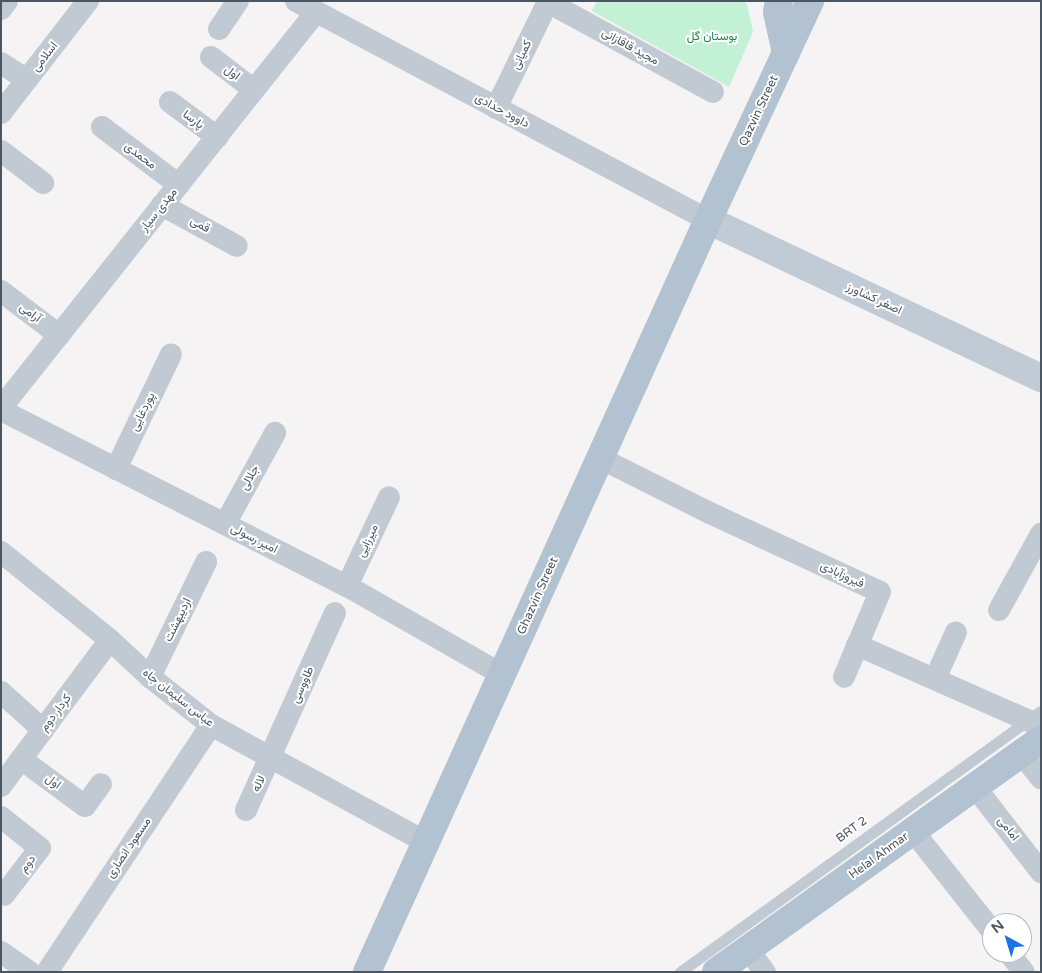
<!DOCTYPE html>
<meta charset="utf-8">
<style>
body{margin:0}
#map{position:relative;width:1042px;height:973px;overflow:hidden;background:#f5f3f3;font-family:"Varela Round",Vazirmatn,sans-serif}
div>[style]{position:absolute}
.green>*{inset:0;background:#c3f1d5}
.lane>*{height:11px;margin:-5.5px;padding:0 5.5px;transform-origin:5.5px;border-radius:5.5px;background:#c1cad2}
.street>*{height:22px;margin:-11px;padding:0 11px;transform-origin:11px;border-radius:11px;background:#c1cad2}
.secondary>*{height:28px;margin:-14px;padding:0 14px;transform-origin:14px;border-radius:14px;background:#c1cbd6}
.primary>*{height:28px;margin:-14px;padding:0 14px;transform-origin:14px;border-radius:14px;background:#b3c2d1}
span{translate:-50% -50%;white-space:nowrap;text-align:center;line-height:1.15;-webkit-text-stroke:4px #fff;paint-order:stroke}
.park-label{font-size:12px;color:#17864f}
.street-label{font-size:12px;color:#4a5661}
.frame{position:absolute;inset:0;border:2px solid #4a5661;pointer-events:none}
.north{position:absolute;left:982px;top:913px;width:50px;height:50px;box-sizing:border-box;background:#fff;border:1px solid #b7bbc0;border-radius:50%;rotate:321deg;font-size:14px;font-weight:700;line-height:20px;text-align:center;color:#4a5661}
.north::after{content:'';display:block;margin:auto;width:18px;height:22px;background:#1a73e8;clip-path:polygon(50% 0,100% 100%,50% 72%,0 100%)}
</style>
<div id="map">
<div class="green">
<i style="clip-path:polygon(597px 1px,743px 1px,747px 4px,753px 32px,729px 87px,592px 11px)"></i>
</div>
<div class="lane">
<i style="left:680px;top:972px;width:445px;rotate:-35.9deg"></i>
</div>
<div class="street">
<i style="left:296px;top:1px;width:467px;rotate:28deg"></i>
<i style="left:546px;top:1px;width:190px;rotate:28.6deg"></i>
<i style="left:1px;top:9px;width:10px;rotate:-53deg"></i>
<i style="left:219px;top:29px;width:34px;rotate:-56deg"></i>
<i style="left:211px;top:57px;width:54px;rotate:37.5deg"></i>
<i style="left:1px;top:63px;width:31px;rotate:33deg"></i>
<i style="left:170px;top:102px;width:59px;rotate:36.7deg"></i>
<i style="left:496px;top:108px;width:118px;rotate:-63.9deg"></i>
<i style="left:1px;top:113px;width:142px;rotate:-52.2deg"></i>
<i style="left:102px;top:127px;width:96px;rotate:37deg"></i>
<i style="left:1px;top:151px;width:53px;rotate:37.3deg"></i>
<i style="left:162px;top:205px;width:85px;rotate:28.7deg"></i>
<i style="left:1px;top:291px;width:73px;rotate:37.2deg"></i>
<i style="left:1px;top:408px;width:506px;rotate:-51.5deg"></i>
<i style="left:1px;top:410px;width:388px;rotate:27deg"></i>
<i style="left:347px;top:586px;width:180px;rotate:29.7deg"></i>
<i style="left:600px;top:458px;width:123px;rotate:26.6deg"></i>
<i style="left:710px;top:513px;width:187px;rotate:24.9deg"></i>
<i style="left:880px;top:592px;width:92px;rotate:113deg"></i>
<i style="left:116px;top:469px;width:127px;rotate:-64.4deg"></i>
<i style="left:225px;top:524px;width:104px;rotate:-61.2deg"></i>
<i style="left:1px;top:552px;width:140px;rotate:38.9deg"></i>
<i style="left:110px;top:640px;width:54px;rotate:42.8deg"></i>
<i style="left:150px;top:677px;width:78px;rotate:38.2deg"></i>
<i style="left:211px;top:725px;width:246px;rotate:28.6deg"></i>
<i style="left:347px;top:586px;width:98px;rotate:-64.7deg"></i>
<i style="left:999px;top:610px;width:87px;rotate:-61.1deg"></i>
<i style="left:857px;top:645px;width:201px;rotate:23.8deg"></i>
<i style="left:150px;top:677px;width:128px;rotate:-64deg"></i>
<i style="left:935px;top:679px;width:51px;rotate:-65.9deg"></i>
<i style="left:1px;top:692px;width:57px;rotate:42.1deg"></i>
<i style="left:1022px;top:754px;width:31px;rotate:52deg"></i>
<i style="left:21px;top:759px;width:79px;rotate:36.3deg"></i>
<i style="left:85px;top:806px;width:27px;rotate:-54deg"></i>
<i style="left:1px;top:786px;width:182px;rotate:-53.3deg"></i>
<i style="left:975px;top:787px;width:108px;rotate:52.2deg"></i>
<i style="left:246px;top:810px;width:216px;rotate:-65.7deg"></i>
<i style="left:1px;top:817px;width:50px;rotate:38.5deg"></i>
<i style="left:40px;top:848px;width:59px;rotate:127.5deg"></i>
<i style="left:913px;top:831px;width:127px;rotate:51.7deg"></i>
<i style="left:748px;top:949px;width:29px;rotate:54deg"></i>
<i style="left:1px;top:952px;width:35px;rotate:35deg"></i>
<i style="left:1009px;top:953px;width:24px;rotate:52deg"></i>
<i style="left:47px;top:972px;width:296px;rotate:-56.4deg"></i>
</div>
<div class="secondary">
<i style="left:708px;top:220px;width:369px;rotate:25.4deg"></i>
</div>
<div class="primary">
<i style="left:779px;top:1px;width:11px;rotate:100deg"></i>
<i style="left:777px;top:12px;width:42px;rotate:77.6deg"></i>
<i style="left:367px;top:972px;width:826px;rotate:-65.61deg"></i>
<i style="left:708px;top:220px;width:242px;rotate:-65deg"></i>
<i style="left:716px;top:972px;width:400px;rotate:-35.6deg"></i>
</div>
<div class="park-label">
<span style="left:712px;top:37px">بوستان گل</span>
</div>
<div class="street-label">
<span style="left:630px;top:47px;rotate:29deg">مجید قاقازانی</span>
<span style="left:522px;top:55px;rotate:-64deg">کمیانی</span>
<span style="left:45px;top:57px;rotate:-52deg">اسلامی</span>
<span style="left:232px;top:73px;rotate:37deg">اول</span>
<span style="left:502px;top:111px;rotate:28deg">داوود حدادی</span>
<span style="left:759px;top:111px;rotate:-65deg">Qazvin Street</span>
<span style="left:193px;top:120px;rotate:37deg">پارسا</span>
<span style="left:140px;top:156px;rotate:37deg">محمدی</span>
<span style="left:159px;top:210px;rotate:-51deg">مهدی سیار</span>
<span style="left:200px;top:225px;rotate:29deg">قمی</span>
<span style="left:874px;top:299px;rotate:25deg">اصغر کشاورز</span>
<span style="left:30px;top:313px;rotate:37deg">آرامی</span>
<span style="left:143px;top:412px;rotate:-64deg">پوردغایی</span>
<span style="left:250px;top:478px;rotate:-61deg">جلالی</span>
<span style="left:254px;top:539px;rotate:27deg">امیر رسولی</span>
<span style="left:368px;top:541px;rotate:-65deg">میرزایی</span>
<span style="left:842px;top:575px;rotate:25deg">فیروزآبادی</span>
<span style="left:538px;top:596px;rotate:-66deg">Ghazvin Street</span>
<span style="left:178px;top:620px;rotate:-64deg">اردیبهشت</span>
<span style="left:303px;top:685px;rotate:-66deg">طاووسی</span>
<span style="left:178px;top:698px;rotate:38deg">عباس سلیمان جاه</span>
<span style="left:56px;top:713px;rotate:-53deg">کردار دوم</span>
<span style="left:53px;top:782px;rotate:36deg">اول</span>
<span style="left:259px;top:784px;rotate:-64deg">لاله</span>
<span style="left:1008px;top:829px;rotate:52deg">امامی</span>
<span style="left:852px;top:830px;rotate:-36deg">BRT 2</span>
<span style="left:129px;top:848px;rotate:-56deg">مسعود انصاری</span>
<span style="left:879px;top:856px;rotate:-36deg">Helal Ahmar</span>
<span style="left:28px;top:864px;rotate:-53deg">دوم</span>
</div>
<div class="frame"></div>
<div class="north">N</div>
</div>
